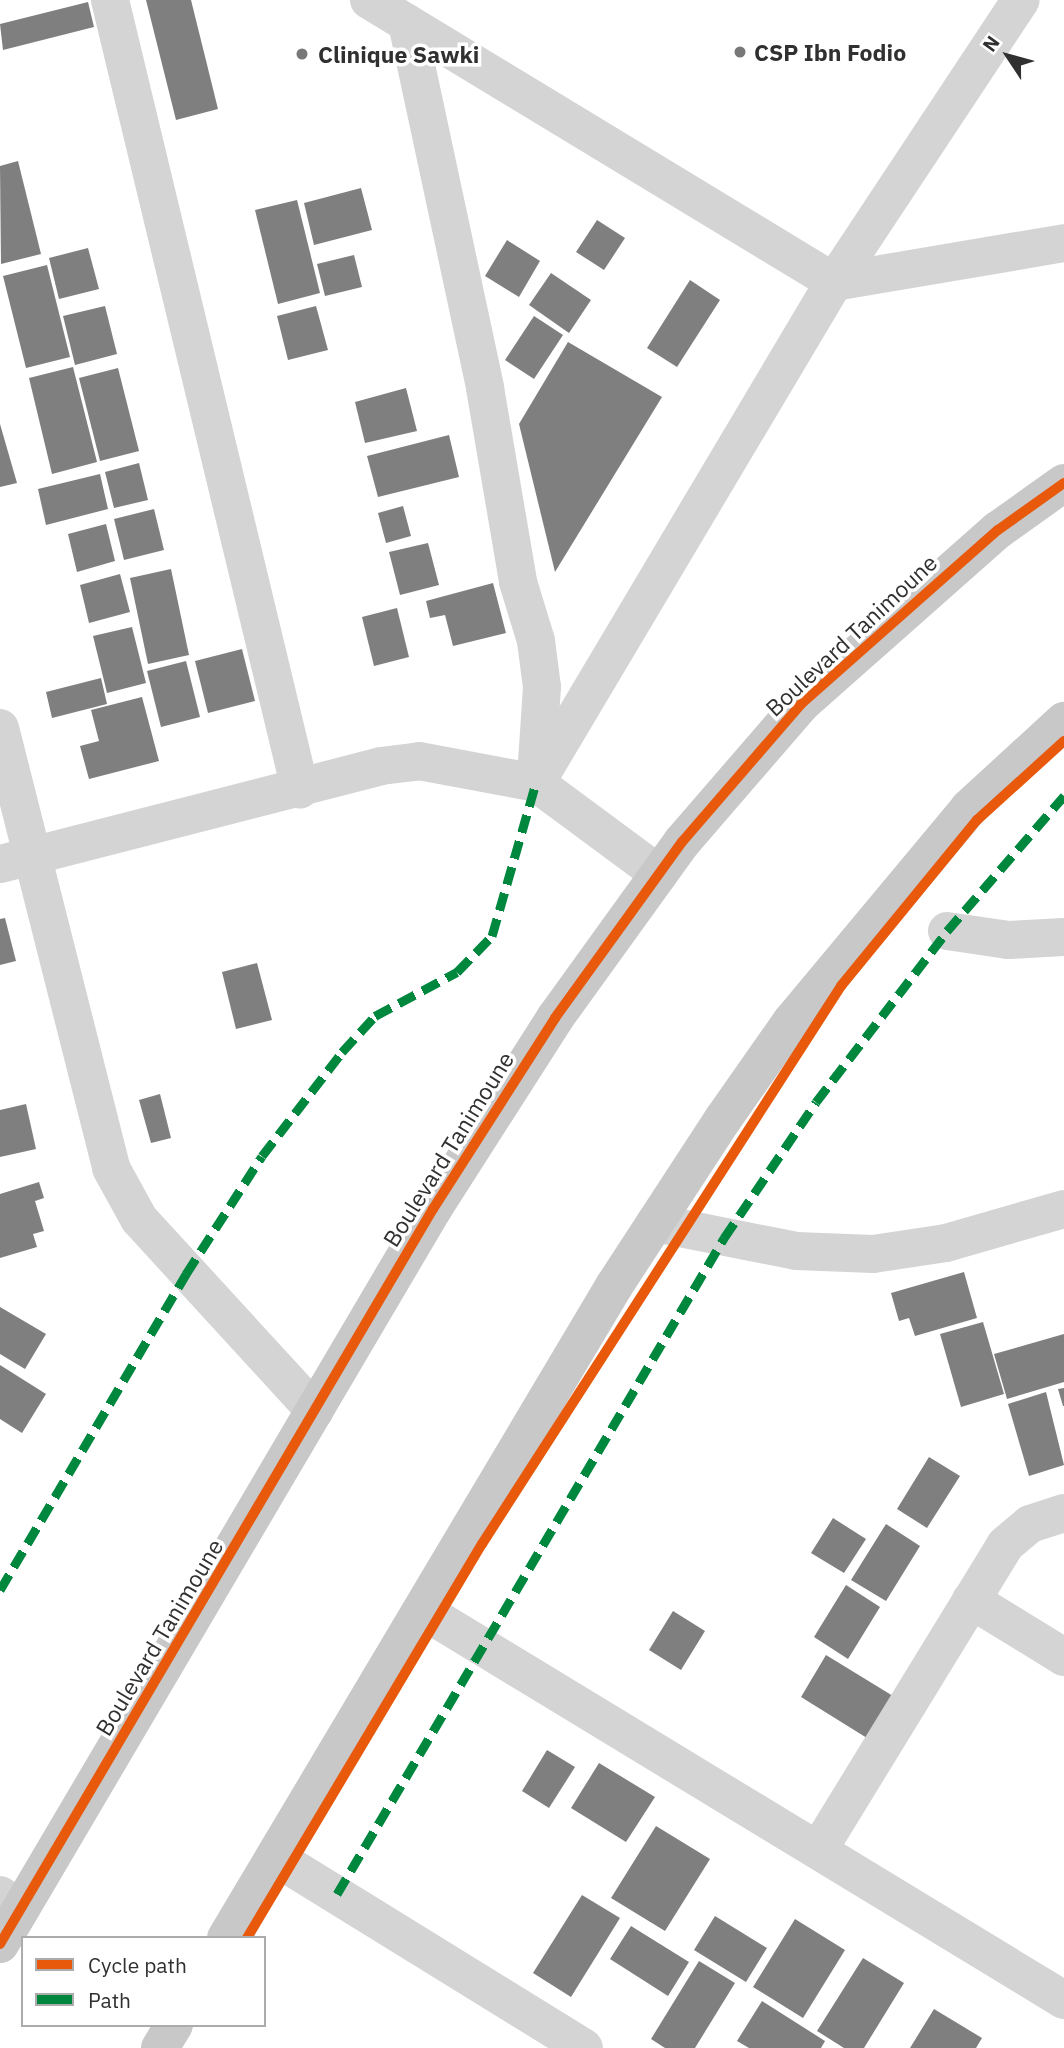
<!DOCTYPE html>
<style>
body{margin:0}
#map{position:relative;width:1064px;height:2048px;overflow:hidden;background:#fff;font-family:"IBM Plex Sans",sans-serif}
div>[style]{position:absolute}
.building>*{inset:0;background:#7f7f7f}
.street>*{height:38px;margin:-19px;padding:0 19px;transform-origin:19px;border-radius:19px;background:#d4d4d4}
.primary>*{height:38px;margin:-19px;padding:0 19px;transform-origin:19px;border-radius:19px;background:#c8c8c8}
.quiet>*{height:9px;margin-top:-4.5px;transform-origin:0;background:repeating-linear-gradient(90deg,#00873e 0 18px,transparent 0 27px)}
.cycleway>*{height:10px;margin:-5px;padding:0 5px;transform-origin:5px;border-radius:5px;background:#e8590c}
.dots>*{width:19px;height:19px;translate:-50% -50%;box-sizing:border-box;border:4px solid #fff;border-radius:50%}
span{translate:-50% -50%;white-space:nowrap;text-align:center;line-height:1.15;-webkit-text-stroke:7px #fff;paint-order:stroke}
.poi-label{font-size:23px;color:#303030;font-weight:700}
.left{translate:0 -50%;text-align:left}
.street-label{font-size:23px;color:#303030}
.legend{position:absolute;left:21px;top:1936px;width:245px;height:91px;box-sizing:border-box;background:#fff;border:2px solid #acacac;margin:0;padding:9px 12px;list-style:none;font-size:21px;color:#303030}
.legend li{display:flex;align-items:center;gap:14px;height:35px}
.legend b{width:35px;border:2px solid #acacac}
.north{position:absolute;left:973px;top:21px;width:70px;height:70px;-webkit-text-stroke:5px #fff;paint-order:stroke;rotate:306deg;font-size:19px;font-weight:700;line-height:28px;text-align:center;color:#303030}
.north::after{content:'';display:block;margin:auto;width:24px;height:32px;background:#303030;clip-path:polygon(50% 0,100% 100%,50% 72%,0 100%)}
</style>
<div id="map">
<div class="building">
<i style="clip-path:polygon(146px 0,191px 0,218px 109px,176px 120px)"></i>
<i style="clip-path:polygon(88px 2px,94px 27px,3px 50px,0 24px)"></i>
<i style="clip-path:polygon(18px 161px,41px 254px,1px 264px,0 166px)"></i>
<i style="clip-path:polygon(361px 188px,372px 230px,314px 245px,304px 203px)"></i>
<i style="clip-path:polygon(297px 200px,320px 293px,278px 304px,255px 210px)"></i>
<i style="clip-path:polygon(597px 220px,625px 238px,604px 270px,576px 252px)"></i>
<i style="clip-path:polygon(507px 240px,540px 261px,519px 297px,485px 276px)"></i>
<i style="clip-path:polygon(88px 248px,99px 289px,59px 299px,49px 258px)"></i>
<i style="clip-path:polygon(354px 255px,362px 287px,325px 296px,317px 264px)"></i>
<i style="clip-path:polygon(47px 265px,70px 357px,26px 368px,3px 276px)"></i>
<i style="clip-path:polygon(551px 273px,591px 300px,569px 333px,529px 305px)"></i>
<i style="clip-path:polygon(690px 280px,720px 300px,677px 367px,647px 348px)"></i>
<i style="clip-path:polygon(105px 306px,117px 354px,75px 365px,63px 316px)"></i>
<i style="clip-path:polygon(316px 306px,328px 350px,288px 360px,277px 316px)"></i>
<i style="clip-path:polygon(534px 316px,563px 335px,534px 379px,505px 360px)"></i>
<i style="clip-path:polygon(568px 342px,662px 397px,555px 572px,519px 424px)"></i>
<i style="clip-path:polygon(73px 367px,97px 462px,52px 474px,29px 378px)"></i>
<i style="clip-path:polygon(118px 368px,139px 451px,100px 461px,79px 378px)"></i>
<i style="clip-path:polygon(406px 388px,417px 431px,365px 443px,355px 402px)"></i>
<i style="clip-path:polygon(0 424px,17px 483px,0 487px)"></i>
<i style="clip-path:polygon(449px 435px,459px 477px,378px 497px,367px 456px)"></i>
<i style="clip-path:polygon(139px 463px,148px 500px,114px 508px,105px 472px)"></i>
<i style="clip-path:polygon(100px 474px,108px 509px,46px 525px,38px 489px)"></i>
<i style="clip-path:polygon(403px 506px,411px 536px,386px 543px,378px 513px)"></i>
<i style="clip-path:polygon(154px 509px,164px 550px,124px 560px,114px 519px)"></i>
<i style="clip-path:polygon(106px 524px,115px 561px,77px 572px,68px 534px)"></i>
<i style="clip-path:polygon(428px 543px,439px 585px,400px 595px,389px 552px)"></i>
<i style="clip-path:polygon(171px 569px,189px 655px,148px 664px,130px 578px)"></i>
<i style="clip-path:polygon(120px 574px,130px 612px,89px 623px,80px 585px)"></i>
<i style="clip-path:polygon(493px 583px,506px 633px,453px 646px,445px 615px,430px 618px,426px 601px)"></i>
<i style="clip-path:polygon(397px 608px,409px 657px,374px 666px,362px 617px)"></i>
<i style="clip-path:polygon(132px 627px,146px 683px,107px 693px,93px 636px)"></i>
<i style="clip-path:polygon(242px 649px,255px 701px,208px 713px,195px 661px)"></i>
<i style="clip-path:polygon(186px 661px,200px 717px,161px 727px,147px 671px)"></i>
<i style="clip-path:polygon(101px 678px,107px 704px,52px 718px,46px 692px)"></i>
<i style="clip-path:polygon(142px 697px,159px 761px,89px 779px,80px 746px,99px 741px,91px 710px)"></i>
<i style="clip-path:polygon(5px 918px,16px 961px,0 965px,0 919px)"></i>
<i style="clip-path:polygon(257px 963px,272px 1020px,236px 1029px,222px 972px)"></i>
<i style="clip-path:polygon(160px 1094px,171px 1138px,151px 1143px,139px 1100px)"></i>
<i style="clip-path:polygon(26px 1104px,36px 1149px,0 1157px,0 1110px)"></i>
<i style="clip-path:polygon(39px 1182px,44px 1198px,35px 1201px,44px 1231px,33px 1234px,37px 1247px,0 1258px,0 1194px)"></i>
<i style="clip-path:polygon(964px 1272px,977px 1318px,915px 1336px,909px 1318px,899px 1321px,891px 1293px)"></i>
<i style="clip-path:polygon(0 1307px,46px 1334px,25px 1369px,0 1354px)"></i>
<i style="clip-path:polygon(983px 1322px,1004px 1394px,961px 1407px,940px 1334px)"></i>
<i style="clip-path:polygon(1064px 1334px,1064px 1382px,1007px 1399px,994px 1354px)"></i>
<i style="clip-path:polygon(0 1365px,46px 1394px,22px 1433px,0 1419px)"></i>
<i style="clip-path:polygon(1064px 1388px,1064px 1406px,1063px 1406px,1058px 1389px)"></i>
<i style="clip-path:polygon(1046px 1392px,1064px 1465px,1029px 1476px,1008px 1404px)"></i>
<i style="clip-path:polygon(929px 1457px,960px 1476px,927px 1528px,897px 1509px)"></i>
<i style="clip-path:polygon(833px 1518px,866px 1539px,844px 1573px,811px 1553px)"></i>
<i style="clip-path:polygon(886px 1524px,920px 1546px,886px 1601px,851px 1580px)"></i>
<i style="clip-path:polygon(846px 1585px,880px 1607px,848px 1659px,814px 1637px)"></i>
<i style="clip-path:polygon(673px 1611px,705px 1631px,681px 1670px,649px 1650px)"></i>
<i style="clip-path:polygon(826px 1655px,893px 1696px,867px 1738px,801px 1697px)"></i>
<i style="clip-path:polygon(547px 1750px,575px 1767px,549px 1808px,522px 1791px)"></i>
<i style="clip-path:polygon(599px 1763px,655px 1797px,626px 1842px,571px 1808px)"></i>
<i style="clip-path:polygon(656px 1826px,710px 1859px,665px 1931px,611px 1898px)"></i>
<i style="clip-path:polygon(582px 1895px,620px 1918px,571px 1997px,533px 1973px)"></i>
<i style="clip-path:polygon(715px 1916px,767px 1948px,746px 1982px,694px 1950px)"></i>
<i style="clip-path:polygon(795px 1919px,845px 1950px,803px 2018px,753px 1987px)"></i>
<i style="clip-path:polygon(631px 1926px,689px 1962px,668px 1996px,610px 1959px)"></i>
<i style="clip-path:polygon(863px 1958px,904px 1983px,864px 2048px,844px 2048px,817px 2031px)"></i>
<i style="clip-path:polygon(699px 1961px,735px 1983px,695px 2048px,665px 2048px,651px 2039px)"></i>
<i style="clip-path:polygon(762px 2001px,825px 2041px,821px 2048px,749px 2048px,737px 2041px)"></i>
<i style="clip-path:polygon(934px 2009px,982px 2038px,976px 2048px,910px 2048px)"></i>
</div>
<div class="street">
<i style="left:110px;top:0;width:812px;rotate:76.46deg"></i>
<i style="left:369px;top:0;width:544px;rotate:31.23deg"></i>
<i style="left:834px;top:282px;width:233px;rotate:-9.6deg"></i>
<i style="left:407px;top:23px;width:373px;rotate:77.9deg"></i>
<i style="left:485px;top:388px;width:197px;rotate:80.3deg"></i>
<i style="left:518px;top:582px;width:62px;rotate:73deg"></i>
<i style="left:536px;top:641px;width:46px;rotate:82.6deg"></i>
<i style="left:542px;top:687px;width:90px;rotate:93.8deg"></i>
<i style="left:0;top:728px;width:454px;rotate:75.8deg"></i>
<i style="left:111px;top:1168px;width:58px;rotate:61.2deg"></i>
<i style="left:139px;top:1219px;width:260px;rotate:47.5deg"></i>
<i style="left:536px;top:783px;width:583px;rotate:-59.26deg"></i>
<i style="left:834px;top:282px;width:338px;rotate:-56.5deg"></i>
<i style="left:0;top:864px;width:393px;rotate:-14.4deg"></i>
<i style="left:381px;top:766px;width:38px;rotate:-7deg"></i>
<i style="left:419px;top:761px;width:119px;rotate:10.6deg"></i>
<i style="left:536px;top:783px;width:153px;rotate:36.5deg"></i>
<i style="left:947px;top:931px;width:63px;rotate:8.3deg"></i>
<i style="left:1009px;top:940px;width:55px;rotate:-3.1deg"></i>
<i style="left:655px;top:1223px;width:144px;rotate:11.2deg"></i>
<i style="left:796px;top:1251px;width:77px;rotate:2.2deg"></i>
<i style="left:873px;top:1254px;width:74px;rotate:-8.6deg"></i>
<i style="left:946px;top:1243px;width:123px;rotate:-16.1deg"></i>
<i style="left:971px;top:1600px;width:109px;rotate:31.5deg"></i>
<i style="left:422px;top:1610px;width:751px;rotate:31.28deg"></i>
<i style="left:819px;top:1849px;width:356px;rotate:-58.5deg"></i>
<i style="left:1005px;top:1545px;width:33px;rotate:-40deg"></i>
<i style="left:1030px;top:1524px;width:36px;rotate:-18deg"></i>
<i style="left:275px;top:1857px;width:363px;rotate:31.7deg"></i>
<i style="left:0;top:1895px;width:25px;rotate:34deg"></i>
</div>
<div class="primary">
<i style="left:226px;top:1938px;width:759px;rotate:-59.24deg"></i>
<i style="left:614px;top:1286px;width:199px;rotate:-56.9deg"></i>
<i style="left:723px;top:1119px;width:118px;rotate:-55deg"></i>
<i style="left:791px;top:1022px;width:278px;rotate:-50.2deg"></i>
<i style="left:969px;top:808px;width:129px;rotate:-42.5deg"></i>
<i style="left:0;top:1944px;width:853px;rotate:-59.5deg"></i>
<i style="left:433px;top:1209px;width:227px;rotate:-57.4deg"></i>
<i style="left:555px;top:1018px;width:217px;rotate:-54.2deg"></i>
<i style="left:682px;top:842px;width:182px;rotate:-49.2deg"></i>
<i style="left:801px;top:704px;width:263px;rotate:-41.5deg"></i>
<i style="left:998px;top:530px;width:81px;rotate:-35.5deg"></i>
<i style="left:160px;top:2048px;width:27px;rotate:-59deg"></i>
</div>
<div class="quiet">
<i style="left:0;top:1590px;width:367px;rotate:-59.5deg"></i>
<i style="left:186px;top:1274px;width:140px;rotate:-57.2deg"></i>
<i style="left:262px;top:1156px;width:131px;rotate:-52.4deg"></i>
<i style="left:342px;top:1052px;width:49px;rotate:-47.5deg"></i>
<i style="left:375px;top:1016px;width:93px;rotate:-28.2deg"></i>
<i style="left:457px;top:972px;width:50px;rotate:-45.8deg"></i>
<i style="left:492px;top:936px;width:159px;rotate:-74deg"></i>
<i style="left:337px;top:1894px;width:762px;rotate:-59.46deg"></i>
<i style="left:724px;top:1238px;width:164px;rotate:-55.9deg"></i>
<i style="left:816px;top:1102px;width:215px;rotate:-52.5deg"></i>
<i style="left:947px;top:931px;width:179px;rotate:-49.1deg"></i>
</div>
<div class="cycleway">
<i style="left:247px;top:1938px;width:459px;rotate:-59.2deg"></i>
<i style="left:482px;top:1544px;width:664px;rotate:-57.24deg"></i>
<i style="left:841px;top:986px;width:215px;rotate:-50.7deg"></i>
<i style="left:977px;top:820px;width:118px;rotate:-42.2deg"></i>
<i style="left:0;top:1944px;width:853px;rotate:-59.5deg"></i>
<i style="left:433px;top:1209px;width:227px;rotate:-57.4deg"></i>
<i style="left:555px;top:1018px;width:217px;rotate:-54.2deg"></i>
<i style="left:682px;top:842px;width:182px;rotate:-49.2deg"></i>
<i style="left:801px;top:704px;width:263px;rotate:-41.5deg"></i>
<i style="left:998px;top:530px;width:81px;rotate:-35.5deg"></i>
</div>
<div class="dots">
<i style="left:740px;top:52px;background:#787878"></i>
<i style="left:302px;top:54px;background:#787878"></i>
</div>
<div class="poi-label">
<span class="left" style="left:754px;top:52px">CSP Ibn Fodio</span>
<span class="left" style="left:318px;top:54px">Clinique Sawki</span>
</div>
<div class="street-label">
<span style="left:851px;top:635px;rotate:-43deg">Boulevard Tanimoune</span>
<span style="left:448px;top:1149px;rotate:-58deg">Boulevard Tanimoune</span>
<span style="left:159px;top:1637px;rotate:-59deg">Boulevard Tanimoune</span>
</div>
<ul class="legend">
<li><b style="height:9px;background:#e8590c"></b>Cycle path</li>
<li><b style="height:9px;background:#00873e"></b>Path</li>
</ul>
<div class="north">N</div>
</div>
